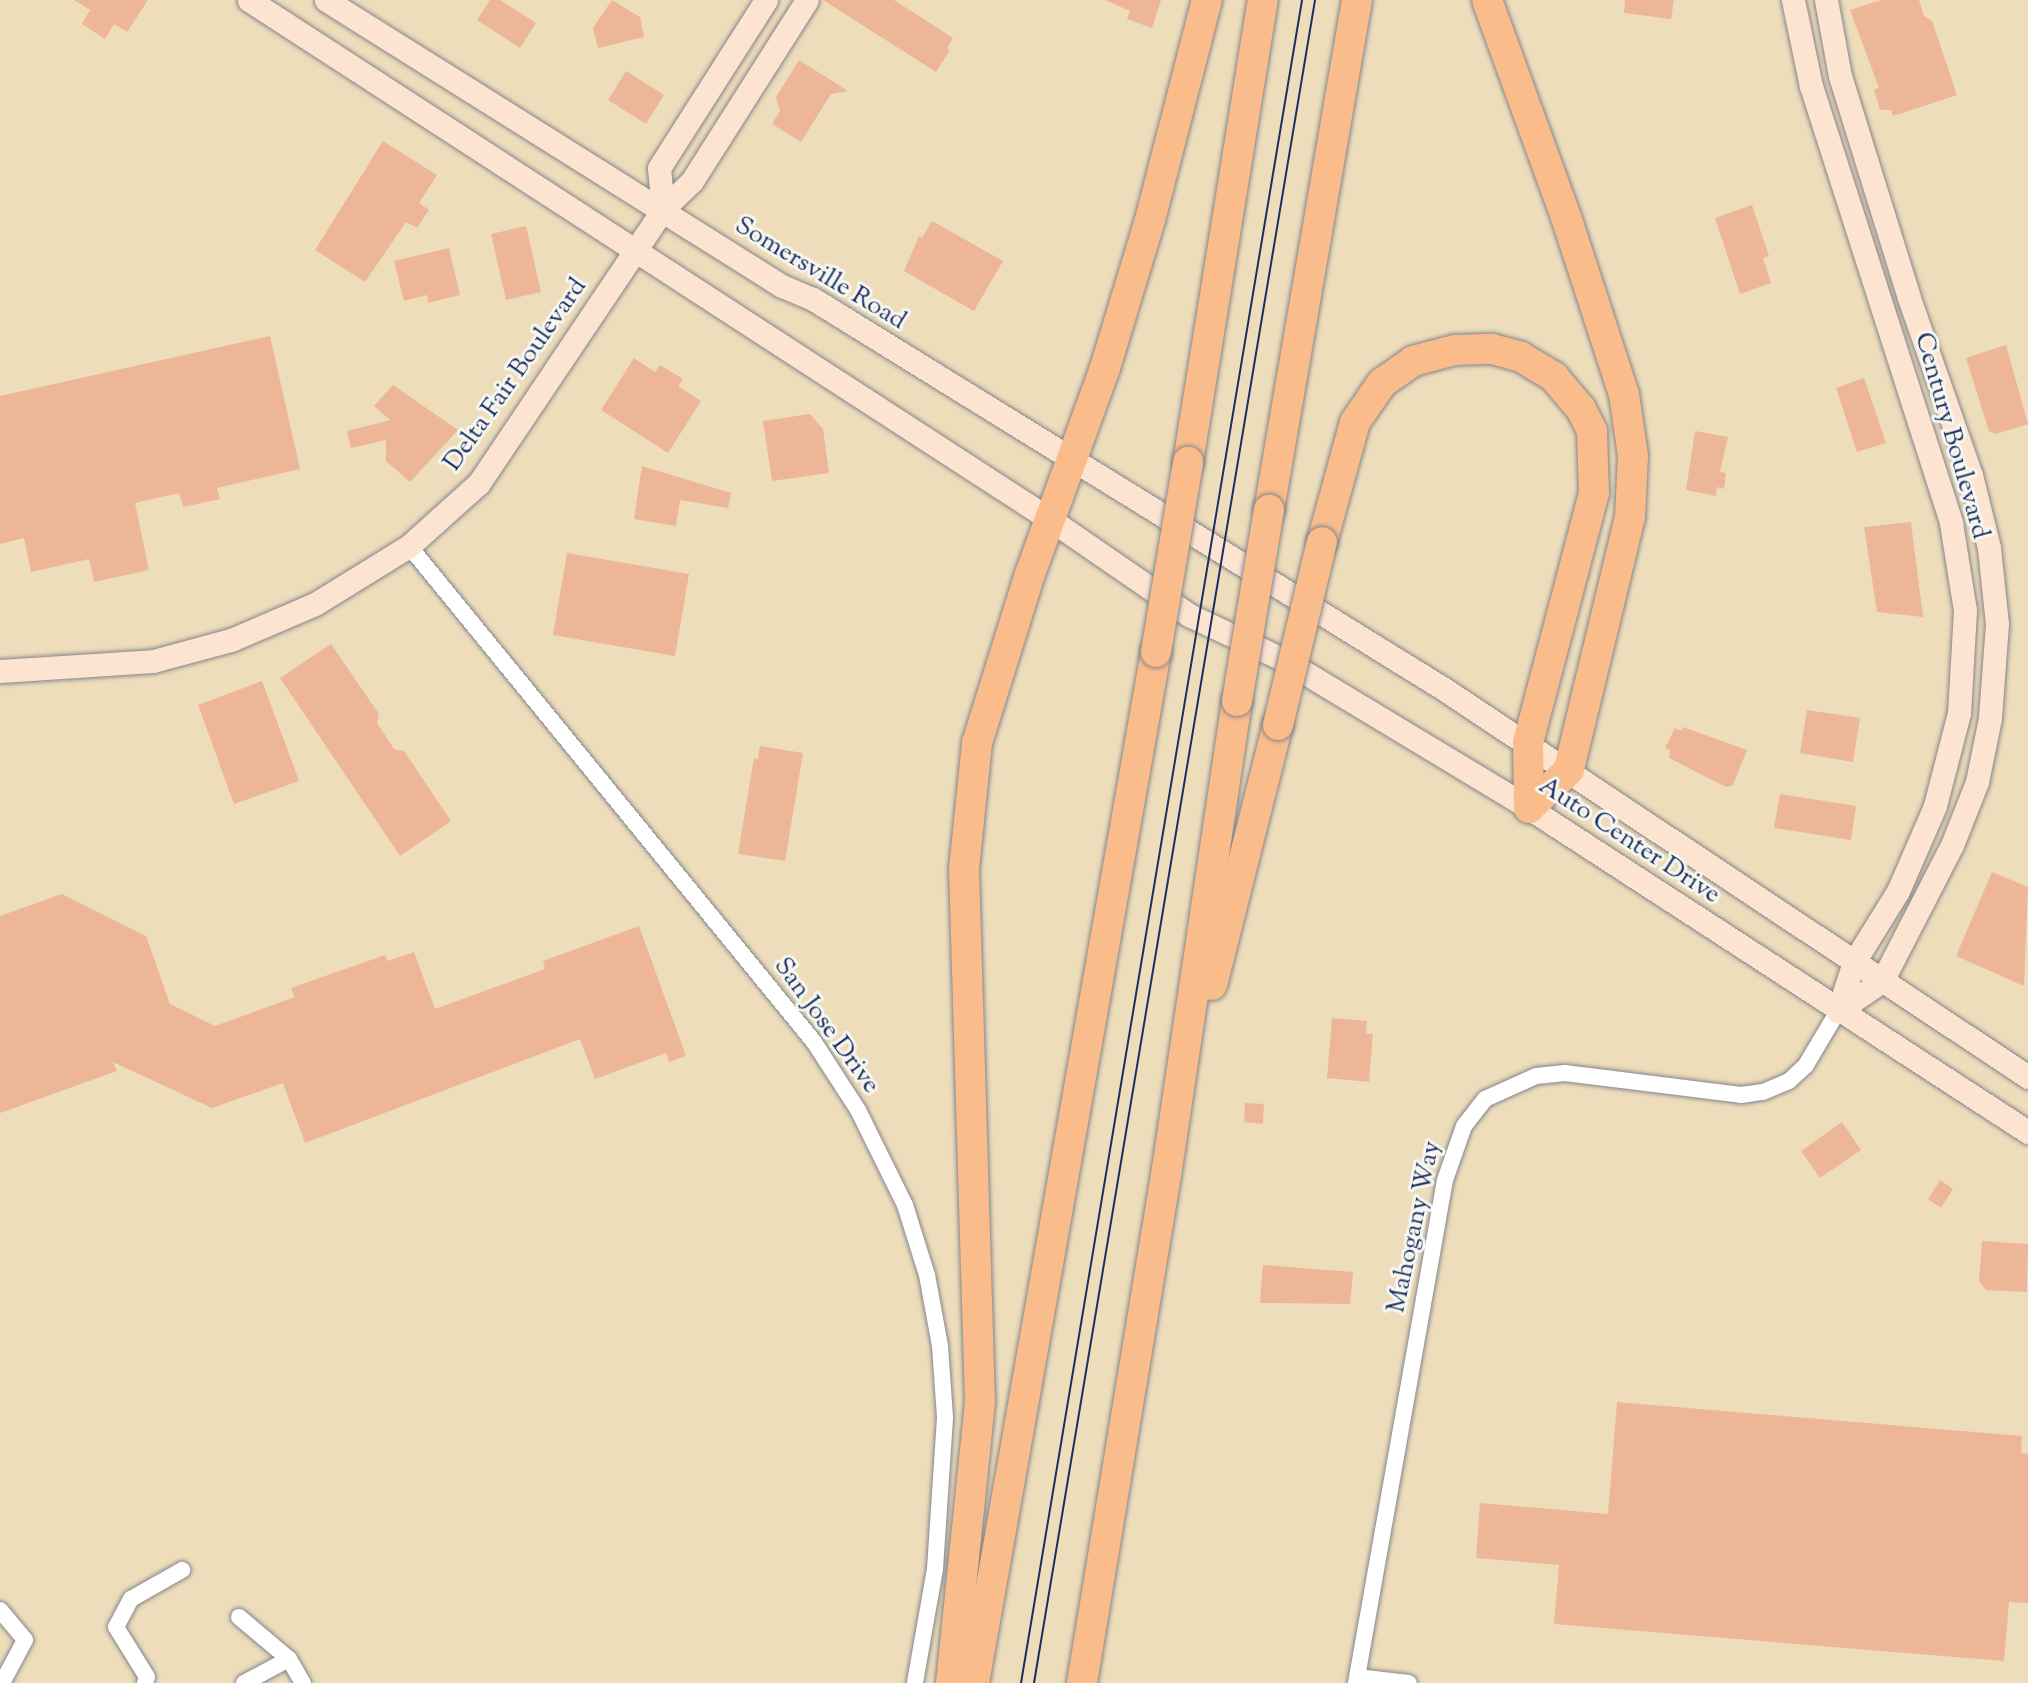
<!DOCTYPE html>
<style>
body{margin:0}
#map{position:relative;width:2028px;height:1683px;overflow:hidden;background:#edb;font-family:"Sorts Mill Goudy",serif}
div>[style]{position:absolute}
.building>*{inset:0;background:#edb698}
.roads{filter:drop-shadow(0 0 2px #84868c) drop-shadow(0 0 2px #84868c)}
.street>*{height:16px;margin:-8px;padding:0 8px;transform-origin:8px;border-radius:8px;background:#fff}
.secondary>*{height:23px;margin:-11.5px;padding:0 11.5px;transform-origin:11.5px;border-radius:11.5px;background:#fde4d1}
.highway>*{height:30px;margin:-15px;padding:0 15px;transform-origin:15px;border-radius:15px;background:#fabc8b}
.tram>*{height:2px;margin:-1px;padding:0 1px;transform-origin:1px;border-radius:1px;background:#1b2f5e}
.bridges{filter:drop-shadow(0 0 2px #84868c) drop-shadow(0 0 2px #84868c)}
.highway-bridge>*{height:30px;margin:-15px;padding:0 15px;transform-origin:15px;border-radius:15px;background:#fabc8b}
span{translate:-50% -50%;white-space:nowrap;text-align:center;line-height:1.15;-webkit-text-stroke:6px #f6f6f2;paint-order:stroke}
.street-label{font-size:26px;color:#1b2f5e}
</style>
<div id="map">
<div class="building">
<i style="clip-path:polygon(74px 0,148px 0,127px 32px,114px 24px,105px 39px,82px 24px,90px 10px)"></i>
<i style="clip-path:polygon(490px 0,500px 0,536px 23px,520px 48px,477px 20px)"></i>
<i style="clip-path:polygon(612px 0,640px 17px,644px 37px,598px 48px,593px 28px)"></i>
<i style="clip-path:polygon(823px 0,894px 0,953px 38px,947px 48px,950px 50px,936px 72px)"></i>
<i style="clip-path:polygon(1105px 0,1161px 0,1152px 28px,1127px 19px,1130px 11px)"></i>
<i style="clip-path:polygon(1625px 0,1674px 0,1671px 19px,1624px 13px)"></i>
<i style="clip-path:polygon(1881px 0,1919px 0,1924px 16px,1932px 21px,1957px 95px,1893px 116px,1891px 110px,1880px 110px,1874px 90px,1879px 88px,1850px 10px)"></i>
<i style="clip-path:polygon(799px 60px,848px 91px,831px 94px,801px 142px,772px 124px,780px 111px,776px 97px)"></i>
<i style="clip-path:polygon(626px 71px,664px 95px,646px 124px,608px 100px)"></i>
<i style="clip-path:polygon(383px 141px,437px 175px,419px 203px,429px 210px,417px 228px,406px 222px,365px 282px,315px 250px)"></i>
<i style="clip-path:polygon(1752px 205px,1769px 256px,1763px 258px,1771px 283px,1740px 294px,1715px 218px)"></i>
<i style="clip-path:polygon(932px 221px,1003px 261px,974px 311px,904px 271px,919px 236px,922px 238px)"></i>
<i style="clip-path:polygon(526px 226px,541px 292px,506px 300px,491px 234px)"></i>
<i style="clip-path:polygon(449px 248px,460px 295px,428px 303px,427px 295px,404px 301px,394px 261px)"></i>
<i style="clip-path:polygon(270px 336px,300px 469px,217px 488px,220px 499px,183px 507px,179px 493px,135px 503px,149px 570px,94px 582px,89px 559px,31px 572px,24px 538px,0 544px,0 396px)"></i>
<i style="clip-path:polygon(2006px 345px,2028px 424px,1996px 434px,1989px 431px,1966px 358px)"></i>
<i style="clip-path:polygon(634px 358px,655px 372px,660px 365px,683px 379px,678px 386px,701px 401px,668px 453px,601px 410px)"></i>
<i style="clip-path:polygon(1864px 378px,1886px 443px,1857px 452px,1836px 388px)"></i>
<i style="clip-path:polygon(393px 385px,458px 430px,410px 482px,386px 461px,386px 440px,351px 448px,347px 431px,390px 420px,374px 406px)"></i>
<i style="clip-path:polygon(810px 414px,823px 429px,829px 473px,772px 481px,763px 421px)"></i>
<i style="clip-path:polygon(1695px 431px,1728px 437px,1720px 472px,1726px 473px,1724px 489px,1717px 487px,1716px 496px,1686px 490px)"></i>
<i style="clip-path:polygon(642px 466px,731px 493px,728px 508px,680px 500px,676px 526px,634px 519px)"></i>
<i style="clip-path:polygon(1911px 522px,1923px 617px,1877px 612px,1864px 527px)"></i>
<i style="clip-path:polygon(567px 553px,689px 574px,675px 656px,553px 635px)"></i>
<i style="clip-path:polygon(331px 644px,379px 714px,377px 723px,394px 749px,404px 751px,451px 821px,400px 856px,280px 678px)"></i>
<i style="clip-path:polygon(262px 681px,299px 781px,234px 804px,198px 705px)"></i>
<i style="clip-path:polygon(1807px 710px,1860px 718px,1853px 762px,1800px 753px)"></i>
<i style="clip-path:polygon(1683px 727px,1747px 750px,1733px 785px,1726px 787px,1669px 758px,1670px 750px,1665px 748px,1675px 728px,1681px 731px)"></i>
<i style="clip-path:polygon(760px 746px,803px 753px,785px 861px,738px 854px,754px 758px,758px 759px)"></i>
<i style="clip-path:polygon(1780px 794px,1856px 806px,1851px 840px,1774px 828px)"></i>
<i style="clip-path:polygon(1992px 872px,2028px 887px,2024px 986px,1956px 956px)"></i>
<i style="clip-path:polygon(62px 894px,146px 936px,170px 1004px,215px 1026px,295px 997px,291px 988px,385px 955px,388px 961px,414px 952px,435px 1009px,545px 969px,543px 961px,639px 926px,686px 1056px,669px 1062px,666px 1053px,595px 1079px,580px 1039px,305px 1143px,283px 1083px,212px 1108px,113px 1062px,117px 1071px,0 1113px,0 916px)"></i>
<i style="clip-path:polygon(1332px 1018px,1367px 1021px,1366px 1033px,1373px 1034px,1369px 1082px,1327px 1078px)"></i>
<i style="clip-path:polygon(1245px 1103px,1264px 1104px,1263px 1124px,1244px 1122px)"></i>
<i style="clip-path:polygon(1842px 1122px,1861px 1150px,1820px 1178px,1801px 1151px)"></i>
<i style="clip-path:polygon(1940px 1180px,1953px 1189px,1941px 1208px,1928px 1199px)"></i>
<i style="clip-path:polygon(1982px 1241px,2028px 1244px,2027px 1292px,1986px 1290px,1979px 1281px)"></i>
<i style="clip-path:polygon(1263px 1265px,1353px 1272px,1350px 1304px,1260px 1303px)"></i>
<i style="clip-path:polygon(1617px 1402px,2022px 1436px,2021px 1453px,2028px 1454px,2028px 1603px,2009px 1602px,2004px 1661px,1554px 1624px,1559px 1565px,1476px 1558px,1480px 1503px,1608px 1514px)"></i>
</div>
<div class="roads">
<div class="street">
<i style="left:409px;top:546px;width:640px;rotate:50.77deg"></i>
<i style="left:814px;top:1042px;width:81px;rotate:57.1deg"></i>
<i style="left:858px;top:1110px;width:106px;rotate:63.7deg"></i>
<i style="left:905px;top:1205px;width:73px;rotate:72.6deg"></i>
<i style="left:927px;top:1275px;width:72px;rotate:79.6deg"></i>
<i style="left:940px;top:1346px;width:72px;rotate:86deg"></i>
<i style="left:945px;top:1418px;width:151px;rotate:93.8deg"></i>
<i style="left:935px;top:1569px;width:116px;rotate:100deg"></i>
<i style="left:0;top:1610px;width:39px;rotate:50deg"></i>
<i style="left:25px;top:1640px;width:49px;rotate:118.1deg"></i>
<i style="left:239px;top:1617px;width:65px;rotate:40deg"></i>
<i style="left:289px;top:1659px;width:28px;rotate:60deg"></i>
<i style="left:1357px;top:1677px;width:52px;rotate:6.6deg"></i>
<i style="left:145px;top:1683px;width:6px;rotate:-72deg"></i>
<i style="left:147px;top:1677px;width:59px;rotate:-121.8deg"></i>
<i style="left:116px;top:1627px;width:32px;rotate:-62deg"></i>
<i style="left:131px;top:1599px;width:59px;rotate:-29.6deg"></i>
<i style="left:244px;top:1683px;width:51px;rotate:-28.1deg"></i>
<i style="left:1356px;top:1683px;width:511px;rotate:-79.97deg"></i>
<i style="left:1445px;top:1180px;width:57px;rotate:-70.6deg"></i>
<i style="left:1464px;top:1126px;width:34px;rotate:-52deg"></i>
<i style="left:1485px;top:1099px;width:56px;rotate:-24.3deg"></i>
<i style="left:1536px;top:1076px;width:29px;rotate:-6deg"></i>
<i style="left:1565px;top:1073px;width:177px;rotate:7.1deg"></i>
<i style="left:1741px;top:1095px;width:22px;rotate:-8deg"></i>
<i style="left:1763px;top:1092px;width:28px;rotate:-23deg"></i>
<i style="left:1789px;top:1081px;width:23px;rotate:-43deg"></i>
<i style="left:1806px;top:1065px;width:63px;rotate:-59.3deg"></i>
</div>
<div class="secondary">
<i style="left:249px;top:0;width:956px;rotate:32.96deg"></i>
<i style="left:1051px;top:520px;width:168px;rotate:34.5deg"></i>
<i style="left:1189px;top:615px;width:105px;rotate:25.3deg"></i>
<i style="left:1284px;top:660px;width:286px;rotate:31.1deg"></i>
<i style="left:1529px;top:808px;width:595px;rotate:33deg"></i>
<i style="left:326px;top:0;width:538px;rotate:32.1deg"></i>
<i style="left:782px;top:286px;width:34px;rotate:23deg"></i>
<i style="left:813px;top:299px;width:742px;rotate:31.72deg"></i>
<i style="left:1444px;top:689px;width:701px;rotate:33.6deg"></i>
<i style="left:1793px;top:0;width:88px;rotate:78.2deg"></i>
<i style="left:1811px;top:86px;width:459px;rotate:72.2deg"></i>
<i style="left:1951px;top:523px;width:88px;rotate:80.9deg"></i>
<i style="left:1965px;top:610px;width:103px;rotate:93.3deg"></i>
<i style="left:1959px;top:713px;width:96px;rotate:104.5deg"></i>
<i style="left:1935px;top:806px;width:93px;rotate:113.5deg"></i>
<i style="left:1898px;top:891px;width:84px;rotate:121.8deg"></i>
<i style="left:1854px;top:962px;width:52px;rotate:108.1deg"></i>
<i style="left:1826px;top:0;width:77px;rotate:79.6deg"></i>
<i style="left:1840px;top:76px;width:232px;rotate:72.7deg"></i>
<i style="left:1909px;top:298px;width:188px;rotate:70.7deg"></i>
<i style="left:1971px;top:475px;width:75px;rotate:76.1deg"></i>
<i style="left:1989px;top:548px;width:76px;rotate:84deg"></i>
<i style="left:1997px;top:624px;width:94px;rotate:94.3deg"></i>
<i style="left:1990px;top:718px;width:65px;rotate:101.5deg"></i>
<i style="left:1977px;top:782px;width:68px;rotate:111.6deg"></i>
<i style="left:1952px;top:845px;width:153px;rotate:117.2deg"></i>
<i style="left:1882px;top:981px;width:53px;rotate:145.7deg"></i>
<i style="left:663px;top:209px;width:41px;rotate:-95.6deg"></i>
<i style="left:659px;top:168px;width:199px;rotate:-57.5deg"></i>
<i style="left:0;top:671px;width:153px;rotate:-3.7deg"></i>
<i style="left:153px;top:661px;width:81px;rotate:-15.1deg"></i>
<i style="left:231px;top:640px;width:91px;rotate:-23.2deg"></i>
<i style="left:315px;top:604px;width:110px;rotate:-31.7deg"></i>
<i style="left:409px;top:546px;width:94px;rotate:-42deg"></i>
<i style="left:479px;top:483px;width:330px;rotate:-56.1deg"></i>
<i style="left:663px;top:209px;width:40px;rotate:-44deg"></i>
<i style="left:692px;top:181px;width:214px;rotate:-57.6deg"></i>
</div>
<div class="highway">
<i style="left:1487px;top:0;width:231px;rotate:70deg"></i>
<i style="left:1566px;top:217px;width:186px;rotate:71.9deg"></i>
<i style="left:1624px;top:394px;width:63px;rotate:81.7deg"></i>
<i style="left:1633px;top:456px;width:61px;rotate:92.8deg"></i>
<i style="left:1630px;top:517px;width:260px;rotate:103.6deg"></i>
<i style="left:1569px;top:770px;width:55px;rotate:136.5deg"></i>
<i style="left:1188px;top:462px;width:468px;rotate:-80.8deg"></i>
<i style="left:1269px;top:510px;width:518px;rotate:-80.21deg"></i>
<i style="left:1322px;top:542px;width:124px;rotate:-74.6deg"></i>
<i style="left:1355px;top:422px;width:47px;rotate:-55.3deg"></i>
<i style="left:1382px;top:383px;width:38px;rotate:-35deg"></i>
<i style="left:1413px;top:361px;width:43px;rotate:-14.7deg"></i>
<i style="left:1455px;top:350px;width:37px;rotate:-2deg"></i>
<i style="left:1492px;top:349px;width:30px;rotate:15deg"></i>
<i style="left:1521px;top:357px;width:39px;rotate:31deg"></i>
<i style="left:1554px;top:377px;width:42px;rotate:49.8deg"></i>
<i style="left:1581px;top:409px;width:25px;rotate:63deg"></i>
<i style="left:1592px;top:431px;width:62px;rotate:88.2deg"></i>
<i style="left:1594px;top:493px;width:258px;rotate:104.8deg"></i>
<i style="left:1528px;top:742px;width:66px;rotate:89.1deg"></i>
<i style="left:1212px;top:985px;width:268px;rotate:-75.8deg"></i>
<i style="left:951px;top:1683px;width:282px;rotate:-84.1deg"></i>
<i style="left:980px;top:1402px;width:533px;rotate:-91.72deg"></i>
<i style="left:964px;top:869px;width:127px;rotate:-84.1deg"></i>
<i style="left:977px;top:743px;width:177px;rotate:-72.6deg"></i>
<i style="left:1030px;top:574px;width:219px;rotate:-70deg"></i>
<i style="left:1105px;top:368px;width:155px;rotate:-73.1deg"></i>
<i style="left:1150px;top:220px;width:227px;rotate:-75.5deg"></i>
<i style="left:974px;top:1683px;width:1047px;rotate:-79.99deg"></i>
<i style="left:1082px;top:1683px;width:521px;rotate:-80.61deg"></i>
<i style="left:1167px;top:1169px;width:473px;rotate:-81.5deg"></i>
</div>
</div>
<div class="tram">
<i style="left:1021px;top:1683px;width:1706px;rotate:-80.52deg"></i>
<i style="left:1034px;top:1683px;width:1706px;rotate:-80.52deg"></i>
</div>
<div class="bridges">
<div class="highway-bridge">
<i style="left:1156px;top:652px;width:193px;rotate:-80.4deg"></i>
<i style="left:1237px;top:701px;width:194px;rotate:-80.5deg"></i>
<i style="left:1278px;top:725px;width:188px;rotate:-76.5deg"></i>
</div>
</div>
<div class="street-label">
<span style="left:820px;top:274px;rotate:31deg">Somersville Road</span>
<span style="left:516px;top:375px;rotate:-55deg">Delta Fair Boulevard</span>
<span style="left:1951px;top:436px;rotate:74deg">Century Boulevard</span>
<span style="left:1629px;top:841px;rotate:33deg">Auto Center Drive</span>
<span style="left:826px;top:1026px;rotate:54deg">San Jose Drive</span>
<span style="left:1415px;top:1227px;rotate:-78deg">Mahogany Way</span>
</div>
</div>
